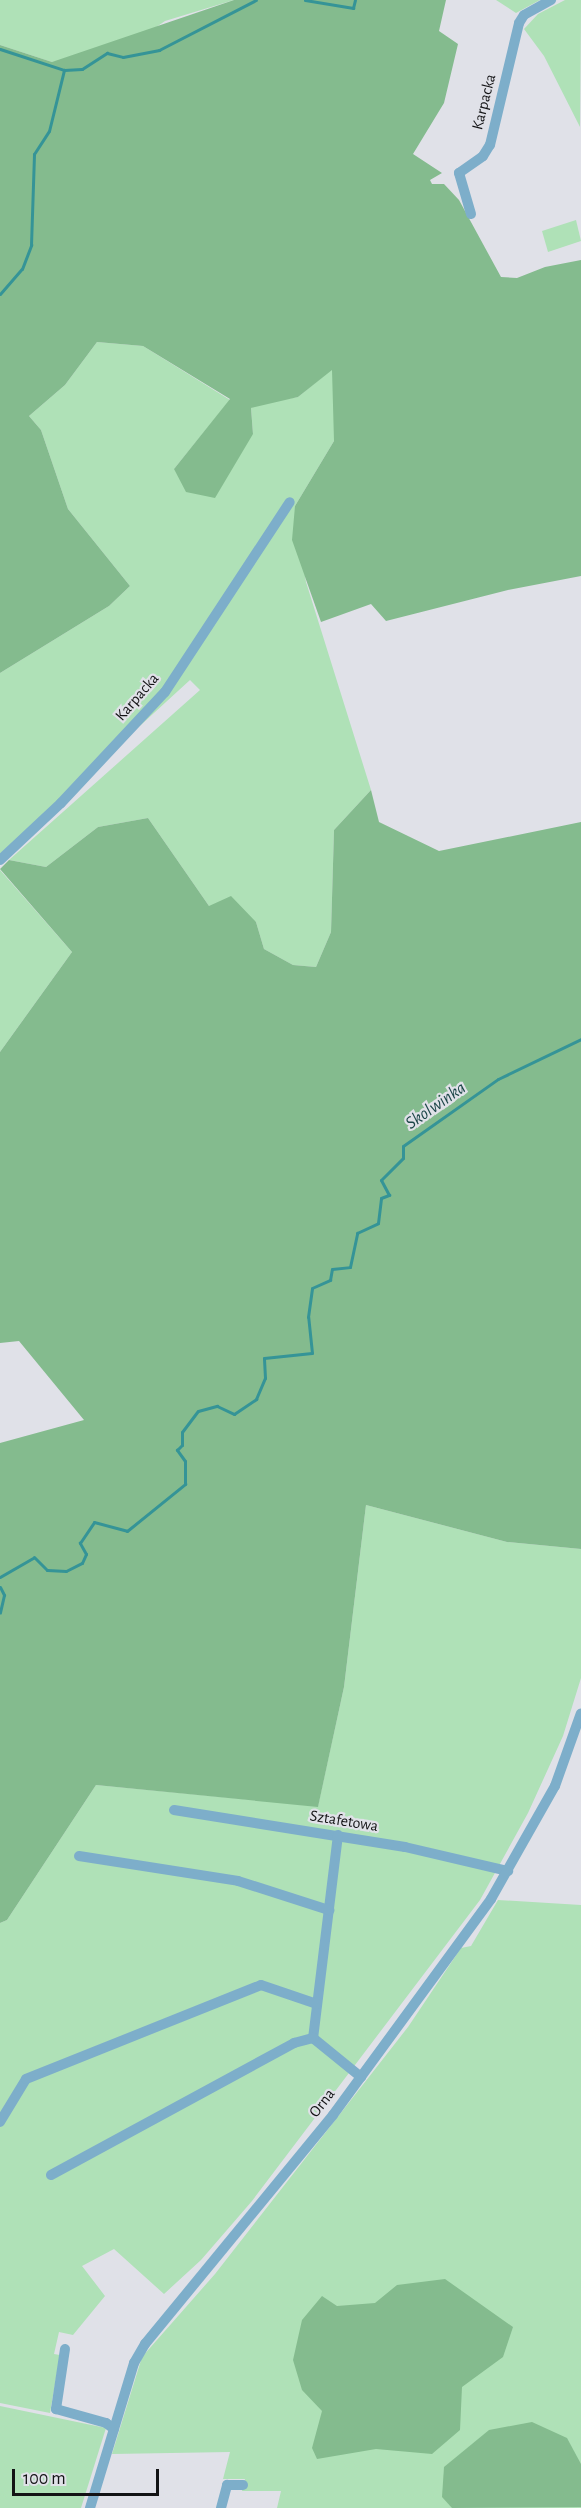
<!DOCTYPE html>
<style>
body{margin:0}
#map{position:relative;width:581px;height:2508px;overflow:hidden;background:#e0e1e8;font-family:"Alegreya Sans",sans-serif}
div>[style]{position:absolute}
.green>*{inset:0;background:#afe1b7}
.forest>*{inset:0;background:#84bb8e}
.stream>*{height:3px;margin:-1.5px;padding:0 1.5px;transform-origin:1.5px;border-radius:1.5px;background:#359497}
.minor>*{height:10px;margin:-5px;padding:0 5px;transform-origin:5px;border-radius:5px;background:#7daeca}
span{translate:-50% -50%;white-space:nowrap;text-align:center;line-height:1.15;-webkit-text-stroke:4.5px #e0e1e8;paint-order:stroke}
.street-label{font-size:16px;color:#131315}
.water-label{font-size:18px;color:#1c4648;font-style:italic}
.scale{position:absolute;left:12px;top:2469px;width:147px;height:27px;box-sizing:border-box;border:3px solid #131315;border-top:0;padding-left:8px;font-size:18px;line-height:21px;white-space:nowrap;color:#131315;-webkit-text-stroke:4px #e0e1e8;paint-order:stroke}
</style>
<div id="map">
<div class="green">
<i style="clip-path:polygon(0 0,234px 0,165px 21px,116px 55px,52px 62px,0 45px)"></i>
<i style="clip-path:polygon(496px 0,540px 0,516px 13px)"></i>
<i style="clip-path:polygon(565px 0,581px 0,580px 127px,544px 56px,524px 29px,538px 14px)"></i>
<i style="clip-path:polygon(576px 220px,581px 241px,548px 252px,542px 231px)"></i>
<i style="clip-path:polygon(97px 342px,143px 346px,230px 400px,174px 469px,253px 434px,251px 408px,257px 404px,298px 397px,332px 369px,335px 374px,334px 441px,295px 506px,306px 582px,371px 790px,334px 830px,331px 932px,316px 967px,293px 965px,264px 949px,256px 922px,209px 906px,148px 818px,98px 827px,46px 867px,9px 860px,200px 690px,190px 680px,0 854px,0 673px,109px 606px,130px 586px,68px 509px,41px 430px,29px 416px,65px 385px)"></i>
<i style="clip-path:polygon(0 870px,72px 952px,0 1052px)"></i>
<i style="clip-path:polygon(366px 1505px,507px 1542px,581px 1549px,581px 1678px,563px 1736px,528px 1813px,480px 1900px,252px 2201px,201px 2260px,164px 2294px,114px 2249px,82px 2266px,105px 2296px,73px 2335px,59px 2332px,54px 2354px,60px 2355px,50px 2413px,0 2403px,0 1923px,7px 1920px,96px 1785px,318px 1806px,344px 1687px)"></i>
<i style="clip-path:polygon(498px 1900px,581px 1905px,581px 2508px,277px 2508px,281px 2491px,242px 2491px,245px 2479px,223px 2479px,230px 2452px,112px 2454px,142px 2357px,215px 2274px,408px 2027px,461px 1948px,471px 1946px)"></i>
<i style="clip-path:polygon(0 2406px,106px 2428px,81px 2508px,0 2508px)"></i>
</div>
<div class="forest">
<i style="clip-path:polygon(234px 0,446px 0,439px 31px,458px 44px,444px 103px,413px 154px,442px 173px,430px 180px,432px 184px,444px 184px,459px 200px,501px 277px,517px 278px,545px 267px,581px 260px,581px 576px,508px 590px,386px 621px,371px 604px,321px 622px,292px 540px,295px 506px,334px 441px,332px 370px,298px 397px,251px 408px,253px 434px,215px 498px,186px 492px,174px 469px,230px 399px,143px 346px,97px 342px,65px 385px,29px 416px,41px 430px,68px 509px,130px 586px,109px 606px,0 673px,0 45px,52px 62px)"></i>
<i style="clip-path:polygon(371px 790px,379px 822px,439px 851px,581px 822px,581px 1549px,507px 1542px,366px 1505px,344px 1687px,318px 1807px,96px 1785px,7px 1920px,0 1923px,0 1443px,84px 1420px,19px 1341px,0 1343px,0 1052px,72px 952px,0 869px,9px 860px,46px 867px,98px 827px,148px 818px,209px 906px,231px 896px,256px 922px,264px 949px,293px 965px,316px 967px,331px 932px,334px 830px)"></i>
<i style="clip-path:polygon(445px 2279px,513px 2327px,503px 2357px,462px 2387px,460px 2430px,432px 2454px,376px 2449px,317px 2459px,312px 2448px,322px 2411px,302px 2390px,293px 2360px,302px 2320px,322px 2296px,337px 2306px,375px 2303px,397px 2285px)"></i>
<i style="clip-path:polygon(532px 2422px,567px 2438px,581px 2464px,581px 2507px,452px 2508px,442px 2497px,444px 2467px,489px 2430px)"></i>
</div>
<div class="stream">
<i style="left:305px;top:0;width:49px;rotate:9.5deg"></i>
<i style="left:353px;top:8px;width:8px;rotate:-76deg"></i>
<i style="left:0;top:49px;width:67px;rotate:18.2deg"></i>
<i style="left:64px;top:70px;width:18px;rotate:-3deg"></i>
<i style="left:82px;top:69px;width:30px;rotate:-33deg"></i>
<i style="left:107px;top:53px;width:16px;rotate:14deg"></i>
<i style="left:123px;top:57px;width:37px;rotate:-11deg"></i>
<i style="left:159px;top:50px;width:109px;rotate:-27.3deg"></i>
<i style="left:0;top:294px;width:33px;rotate:-49deg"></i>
<i style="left:22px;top:269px;width:26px;rotate:-69deg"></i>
<i style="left:31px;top:245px;width:91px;rotate:-88.1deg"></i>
<i style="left:34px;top:154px;width:27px;rotate:-57deg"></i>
<i style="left:49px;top:131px;width:63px;rotate:-76.2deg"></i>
<i style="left:0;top:1577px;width:39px;rotate:-30deg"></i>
<i style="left:34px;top:1557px;width:18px;rotate:45deg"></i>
<i style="left:47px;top:1570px;width:19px;rotate:3deg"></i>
<i style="left:66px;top:1571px;width:18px;rotate:-27deg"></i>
<i style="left:82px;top:1563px;width:10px;rotate:-66deg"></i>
<i style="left:86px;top:1554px;width:13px;rotate:-119deg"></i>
<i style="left:80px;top:1543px;width:25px;rotate:-56deg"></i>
<i style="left:94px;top:1522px;width:34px;rotate:15deg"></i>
<i style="left:127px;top:1531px;width:75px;rotate:-39deg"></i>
<i style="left:185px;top:1484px;width:23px;rotate:-90deg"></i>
<i style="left:185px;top:1461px;width:14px;rotate:-126deg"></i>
<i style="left:177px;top:1450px;width:7px;rotate:-45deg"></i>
<i style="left:182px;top:1445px;width:13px;rotate:-90deg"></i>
<i style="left:182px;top:1432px;width:26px;rotate:-53deg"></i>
<i style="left:198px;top:1411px;width:20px;rotate:-15deg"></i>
<i style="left:217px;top:1406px;width:19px;rotate:25deg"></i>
<i style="left:234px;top:1414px;width:27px;rotate:-34deg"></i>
<i style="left:256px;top:1399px;width:23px;rotate:-67deg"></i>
<i style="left:265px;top:1378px;width:20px;rotate:-93deg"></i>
<i style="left:264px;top:1358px;width:48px;rotate:-5.9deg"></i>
<i style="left:312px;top:1353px;width:36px;rotate:-96deg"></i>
<i style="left:308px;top:1317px;width:29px;rotate:-82deg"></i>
<i style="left:312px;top:1288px;width:20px;rotate:-24deg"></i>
<i style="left:330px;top:1280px;width:11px;rotate:-80deg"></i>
<i style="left:332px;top:1269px;width:18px;rotate:-6deg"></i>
<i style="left:350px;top:1267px;width:35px;rotate:-78deg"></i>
<i style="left:357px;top:1233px;width:23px;rotate:-25deg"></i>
<i style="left:378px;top:1223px;width:25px;rotate:-83deg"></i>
<i style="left:381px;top:1198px;width:9px;rotate:-21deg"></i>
<i style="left:389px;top:1195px;width:17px;rotate:-118deg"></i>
<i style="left:381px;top:1180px;width:31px;rotate:-45deg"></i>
<i style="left:403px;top:1158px;width:12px;rotate:-90deg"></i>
<i style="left:403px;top:1146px;width:116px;rotate:-35.2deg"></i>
<i style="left:498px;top:1079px;width:92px;rotate:-25.7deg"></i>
<i style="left:0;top:1587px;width:9px;rotate:63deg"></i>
<i style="left:4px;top:1595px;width:18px;rotate:103deg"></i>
</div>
<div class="minor">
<i style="left:471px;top:214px;width:43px;rotate:-106.3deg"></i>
<i style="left:459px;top:173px;width:29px;rotate:-35deg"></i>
<i style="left:483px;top:156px;width:13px;rotate:-58deg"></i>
<i style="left:490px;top:145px;width:125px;rotate:-76.6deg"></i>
<i style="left:519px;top:23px;width:9px;rotate:-58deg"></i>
<i style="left:524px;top:15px;width:31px;rotate:-29deg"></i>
<i style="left:0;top:860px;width:83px;rotate:-43.1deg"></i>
<i style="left:61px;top:803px;width:152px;rotate:-46.9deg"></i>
<i style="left:165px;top:692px;width:227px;rotate:-56.7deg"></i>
<i style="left:174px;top:1810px;width:234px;rotate:9.1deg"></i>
<i style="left:405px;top:1847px;width:106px;rotate:13.1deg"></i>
<i style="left:338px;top:1835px;width:205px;rotate:97deg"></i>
<i style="left:313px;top:2038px;width:62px;rotate:39.1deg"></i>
<i style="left:79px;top:1856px;width:161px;rotate:8.9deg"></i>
<i style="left:238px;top:1881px;width:96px;rotate:17.7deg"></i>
<i style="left:0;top:2122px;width:50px;rotate:-58.8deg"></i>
<i style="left:26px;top:2079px;width:253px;rotate:-21.8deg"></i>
<i style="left:261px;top:1985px;width:59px;rotate:18.7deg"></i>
<i style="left:51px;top:2175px;width:277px;rotate:-28.5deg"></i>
<i style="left:294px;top:2043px;width:20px;rotate:-15deg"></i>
<i style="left:65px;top:2349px;width:61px;rotate:98.5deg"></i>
<i style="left:56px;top:2409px;width:52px;rotate:15.6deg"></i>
<i style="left:106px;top:2423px;width:10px;rotate:37deg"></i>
<i style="left:90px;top:2508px;width:152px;rotate:-73.1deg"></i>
<i style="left:134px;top:2363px;width:22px;rotate:-60deg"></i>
<i style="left:145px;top:2344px;width:296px;rotate:-50.6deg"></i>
<i style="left:333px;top:2115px;width:268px;rotate:-53.8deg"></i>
<i style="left:491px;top:1899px;width:130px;rotate:-60.5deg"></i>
<i style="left:555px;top:1786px;width:77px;rotate:-70.4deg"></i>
<i style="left:221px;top:2508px;width:24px;rotate:-75deg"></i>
<i style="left:227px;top:2485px;width:16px"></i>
</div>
<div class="street-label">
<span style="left:484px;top:102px;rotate:-76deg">Karpacka</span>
<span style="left:137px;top:697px;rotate:-49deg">Karpacka</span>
<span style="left:344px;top:1821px;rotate:9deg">Sztafetowa</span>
<span style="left:322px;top:2103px;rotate:-52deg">Orna</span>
</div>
<div class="water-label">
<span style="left:436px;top:1106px;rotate:-35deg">Skolwinka</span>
</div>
<div class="scale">100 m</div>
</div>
